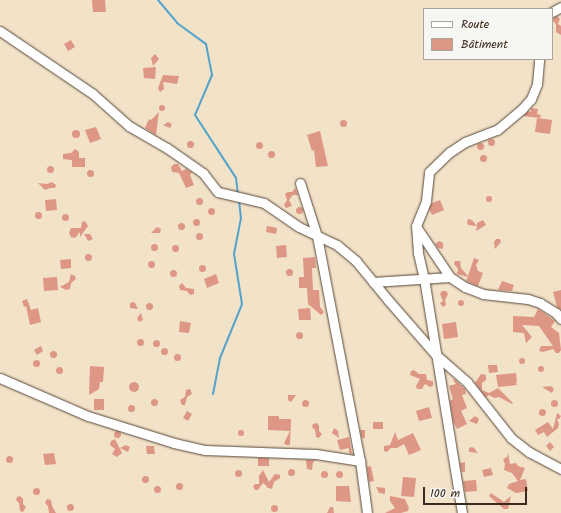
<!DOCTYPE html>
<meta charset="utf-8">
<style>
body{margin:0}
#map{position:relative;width:561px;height:513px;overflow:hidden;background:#f2e2c8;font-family:Kalam,sans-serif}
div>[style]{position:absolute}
.stream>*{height:2px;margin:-1px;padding:0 1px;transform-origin:1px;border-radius:1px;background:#52a4cd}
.building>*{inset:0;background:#de9685}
.round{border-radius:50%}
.roads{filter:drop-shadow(0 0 1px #564638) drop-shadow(0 0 1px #564638)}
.minor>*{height:9px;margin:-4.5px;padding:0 4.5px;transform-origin:4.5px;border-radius:4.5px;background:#fff}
span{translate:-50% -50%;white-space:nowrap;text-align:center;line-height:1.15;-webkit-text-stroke:4px #f6f6f2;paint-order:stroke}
.legend{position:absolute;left:423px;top:8px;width:130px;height:52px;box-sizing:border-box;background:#f6f6f2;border:1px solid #aba49d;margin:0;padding:5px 7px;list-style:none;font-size:12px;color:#3b2a1e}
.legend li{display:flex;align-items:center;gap:8px;height:20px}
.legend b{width:20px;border:1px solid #aba49d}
.scale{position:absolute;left:423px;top:487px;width:104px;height:18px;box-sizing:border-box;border:2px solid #3b2a1e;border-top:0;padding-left:5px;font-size:12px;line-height:14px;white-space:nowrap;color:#3b2a1e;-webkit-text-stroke:3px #f6f6f2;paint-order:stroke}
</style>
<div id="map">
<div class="stream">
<i style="left:158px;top:0;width:30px;rotate:50deg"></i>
<i style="left:177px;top:23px;width:36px;rotate:36deg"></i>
<i style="left:206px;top:44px;width:32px;rotate:79deg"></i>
<i style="left:212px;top:75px;width:43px;rotate:113deg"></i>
<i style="left:195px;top:115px;width:75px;rotate:56.9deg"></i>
<i style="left:236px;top:178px;width:17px;rotate:83deg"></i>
<i style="left:213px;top:394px;width:37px;rotate:-79deg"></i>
<i style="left:220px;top:358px;width:58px;rotate:-67.8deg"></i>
<i style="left:242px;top:304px;width:51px;rotate:-99.1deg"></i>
<i style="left:234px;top:254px;width:36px;rotate:-79deg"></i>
<i style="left:241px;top:219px;width:20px;rotate:-96deg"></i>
</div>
<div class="building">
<i style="clip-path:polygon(92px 0,105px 0,106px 12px,93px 12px)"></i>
<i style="clip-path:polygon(557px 16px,560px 19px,558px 24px,561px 26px,561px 35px,556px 32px,556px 24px,553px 21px,553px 18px)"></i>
<i style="clip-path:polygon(71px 40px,75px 47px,68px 51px,64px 44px)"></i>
<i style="clip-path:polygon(155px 54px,159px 59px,153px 66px,151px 58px)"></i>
<i style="clip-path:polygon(156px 67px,155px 79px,144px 78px,143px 68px)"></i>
<i style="clip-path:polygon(163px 75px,179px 76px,177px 84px,163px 82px,164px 89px,160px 92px,158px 88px)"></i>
<i class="round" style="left:159px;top:105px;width:6px;height:6px"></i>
<i style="clip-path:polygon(531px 108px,538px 109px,537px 114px,541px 115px,540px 118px,523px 116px,528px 111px,531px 112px)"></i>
<i style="clip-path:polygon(159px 112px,156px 135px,145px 128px,149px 119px,151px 120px)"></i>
<i style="clip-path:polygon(537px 118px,552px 120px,550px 134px,535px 132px)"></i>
<i class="round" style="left:339.5px;top:119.5px;width:7px;height:7px"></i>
<i style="clip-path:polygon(168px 122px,172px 124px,170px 128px,163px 125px)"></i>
<i style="clip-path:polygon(96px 127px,101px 139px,90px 143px,85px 130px)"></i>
<i class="round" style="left:72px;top:130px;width:8px;height:8px"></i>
<i style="clip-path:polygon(320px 131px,328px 166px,316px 167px,314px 150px,312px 151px,307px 135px)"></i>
<i class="round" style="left:487.5px;top:138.5px;width:7px;height:7px"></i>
<i class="round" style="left:186.5px;top:140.5px;width:7px;height:7px"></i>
<i class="round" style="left:255.5px;top:141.5px;width:7px;height:7px"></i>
<i class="round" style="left:476.5px;top:142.5px;width:7px;height:7px"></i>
<i style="clip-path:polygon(75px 149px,79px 152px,79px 158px,85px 158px,85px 167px,72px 167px,72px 160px,63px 159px,63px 154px,71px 153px)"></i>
<i class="round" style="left:267.5px;top:150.5px;width:7px;height:7px"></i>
<i class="round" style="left:479.5px;top:154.5px;width:7px;height:7px"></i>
<i style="clip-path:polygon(174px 164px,178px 164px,182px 171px,186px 169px,192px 172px,190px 175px,194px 185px,186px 188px,179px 173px,172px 172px,171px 167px)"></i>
<i class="round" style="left:46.5px;top:165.5px;width:7px;height:7px"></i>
<i class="round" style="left:86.5px;top:169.5px;width:7px;height:7px"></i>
<i style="clip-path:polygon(52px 182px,56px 185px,55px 188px,50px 188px,45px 190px,38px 183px,47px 184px)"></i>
<i style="clip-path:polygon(295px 188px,298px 195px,293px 195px,289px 200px,292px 206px,286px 208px,284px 205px,287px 200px,285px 194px,288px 192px,292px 192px)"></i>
<i class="round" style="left:486px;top:196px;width:6px;height:6px"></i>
<i class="round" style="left:195.5px;top:197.5px;width:7px;height:7px"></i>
<i style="clip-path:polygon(56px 199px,57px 210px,46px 211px,45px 200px)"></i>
<i style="clip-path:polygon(440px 200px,444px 210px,432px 215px,429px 209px,432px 203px)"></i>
<i class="round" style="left:295.5px;top:206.5px;width:7px;height:7px"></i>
<i class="round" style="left:207.5px;top:207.5px;width:7px;height:7px"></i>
<i class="round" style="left:34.5px;top:211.5px;width:7px;height:7px"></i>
<i class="round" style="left:61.5px;top:213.5px;width:7px;height:7px"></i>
<i class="round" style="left:192.5px;top:218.5px;width:7px;height:7px"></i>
<i style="clip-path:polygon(468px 219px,472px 220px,477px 226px,477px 223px,483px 220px,486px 225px,476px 231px,477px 226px,468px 225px,467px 222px)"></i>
<i style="clip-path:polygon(85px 221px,88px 226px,80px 237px,80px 232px,75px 238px,71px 237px,69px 233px,71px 228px,81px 228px,82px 222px)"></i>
<i class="round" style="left:177.5px;top:222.5px;width:7px;height:7px"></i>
<i style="clip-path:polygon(267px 226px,277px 228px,276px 234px,266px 232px)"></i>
<i style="clip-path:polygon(157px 227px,161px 229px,160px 233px,151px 233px)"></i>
<i class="round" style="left:195.5px;top:232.5px;width:7px;height:7px"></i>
<i style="clip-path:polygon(84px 234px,90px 234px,93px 239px,88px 241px)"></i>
<i style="clip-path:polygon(496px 239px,500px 239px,501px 242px,495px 249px,494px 242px)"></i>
<i style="clip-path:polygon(439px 241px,443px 243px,443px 249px,438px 248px,435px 244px)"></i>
<i class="round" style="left:150.5px;top:243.5px;width:7px;height:7px"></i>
<i class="round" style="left:171.5px;top:244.5px;width:7px;height:7px"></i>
<i style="clip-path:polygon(286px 245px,287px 257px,277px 258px,276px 246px)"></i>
<i class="round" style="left:84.5px;top:253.5px;width:7px;height:7px"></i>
<i style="clip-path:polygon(315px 257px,316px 268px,312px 268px,313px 290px,319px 290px,320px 307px,324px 312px,321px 315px,308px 304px,307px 288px,299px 288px,299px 277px,304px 277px,303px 258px)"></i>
<i style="clip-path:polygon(474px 258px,479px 260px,476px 265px,478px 271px,483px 273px,478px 286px,466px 281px,468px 277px,457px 274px,458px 269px,454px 264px,455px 261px,460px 261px,461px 268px,468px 276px)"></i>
<i style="clip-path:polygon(71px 259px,71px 268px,61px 269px,60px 260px)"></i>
<i class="round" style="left:147.5px;top:260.5px;width:7px;height:7px"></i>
<i class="round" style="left:198.5px;top:264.5px;width:7px;height:7px"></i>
<i class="round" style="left:285.5px;top:268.5px;width:7px;height:7px"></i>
<i class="round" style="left:169.5px;top:269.5px;width:7px;height:7px"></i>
<i style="clip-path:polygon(71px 274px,75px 276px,76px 279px,71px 283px,70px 289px,66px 290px,60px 287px,69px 282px)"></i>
<i style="clip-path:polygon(216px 274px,219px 283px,207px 288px,204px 279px)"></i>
<i style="clip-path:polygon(57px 277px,58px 290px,44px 291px,43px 278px)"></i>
<i style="clip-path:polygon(502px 281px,514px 285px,512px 291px,498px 290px)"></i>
<i style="clip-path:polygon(182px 283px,186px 288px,194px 289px,194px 294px,190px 295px,187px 291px,180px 290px,179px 286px)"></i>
<i style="clip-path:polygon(561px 290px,561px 310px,557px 307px,553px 292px)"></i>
<i style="clip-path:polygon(442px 291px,446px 291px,448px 294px,445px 300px,446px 305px,443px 307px,440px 303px,443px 301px,440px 294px)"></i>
<i style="clip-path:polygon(27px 299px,31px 310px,38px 308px,41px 322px,30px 325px,26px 306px,24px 307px,22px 301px)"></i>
<i class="round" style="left:458px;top:300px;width:6px;height:6px"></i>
<i style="clip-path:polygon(134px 302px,135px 303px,138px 309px,130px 308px,130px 303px)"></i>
<i class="round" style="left:145.5px;top:302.5px;width:7px;height:7px"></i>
<i style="clip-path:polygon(310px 308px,311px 320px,299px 320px,298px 309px)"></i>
<i style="clip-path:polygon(538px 309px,555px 321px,551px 327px,559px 333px,561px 350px,559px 353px,556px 353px,553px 349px,543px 352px,539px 351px,541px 346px,553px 346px,539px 326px,522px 325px,532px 337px,526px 343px,524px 333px,513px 332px,513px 316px,534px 317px)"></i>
<i style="clip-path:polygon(141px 313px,143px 320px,139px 322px,137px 318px)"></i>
<i style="clip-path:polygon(180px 321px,191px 323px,189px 333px,179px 332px)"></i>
<i style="clip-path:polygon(456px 322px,458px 337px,444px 339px,442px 324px)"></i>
<i class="round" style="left:295.5px;top:331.5px;width:7px;height:7px"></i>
<i class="round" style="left:136.5px;top:338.5px;width:7px;height:7px"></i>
<i class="round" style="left:152.5px;top:339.5px;width:7px;height:7px"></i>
<i style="clip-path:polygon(41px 346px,43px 351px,37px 355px,34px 350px)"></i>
<i class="round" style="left:160.5px;top:347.5px;width:7px;height:7px"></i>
<i class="round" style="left:49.5px;top:350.5px;width:7px;height:7px"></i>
<i class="round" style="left:173.5px;top:353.5px;width:7px;height:7px"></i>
<i class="round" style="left:519px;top:358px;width:6px;height:6px"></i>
<i class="round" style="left:32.5px;top:359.5px;width:7px;height:7px"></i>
<i style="clip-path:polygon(488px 365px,497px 365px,498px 372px,489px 373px)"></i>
<i class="round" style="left:538px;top:366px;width:6px;height:6px"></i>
<i style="clip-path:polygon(90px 366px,104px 367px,103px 382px,100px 382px,99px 389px,89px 395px)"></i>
<i class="round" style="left:55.5px;top:366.5px;width:7px;height:7px"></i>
<i style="clip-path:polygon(414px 370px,419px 374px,426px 374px,427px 380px,433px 381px,433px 386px,430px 387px,425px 384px,422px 389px,417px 389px,416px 386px,420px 379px,410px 375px,411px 371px)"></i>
<i style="clip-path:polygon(516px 373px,517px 383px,515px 382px,517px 385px,498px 387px,496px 375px)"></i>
<i style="clip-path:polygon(481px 374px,486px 375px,486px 380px,482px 383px,482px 390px,489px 393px,498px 388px,513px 403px,512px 404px,499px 397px,494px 398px,489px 395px,486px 397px,475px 383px)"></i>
<i style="clip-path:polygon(454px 379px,465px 389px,466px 394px,462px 395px,467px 408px,461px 411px,467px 424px,457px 429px,453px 421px,450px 401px,453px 399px,449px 386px,456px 384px,453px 380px)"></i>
<i class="round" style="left:129px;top:382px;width:10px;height:10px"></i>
<i style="clip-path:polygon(551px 386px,554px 389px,552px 393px,542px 387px)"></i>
<i style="clip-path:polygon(190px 389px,192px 394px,187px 397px,185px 405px,182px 405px,180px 400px,185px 397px,186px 390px)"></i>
<i style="clip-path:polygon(288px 395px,296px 395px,291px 402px,288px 400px)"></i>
<i class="round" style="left:150.5px;top:398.5px;width:7px;height:7px"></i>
<i style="clip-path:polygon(94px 399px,104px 399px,104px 410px,94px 410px)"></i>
<i class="round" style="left:301.5px;top:399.5px;width:7px;height:7px"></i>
<i class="round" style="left:550.5px;top:399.5px;width:7px;height:7px"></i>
<i class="round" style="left:127.5px;top:404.5px;width:7px;height:7px"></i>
<i style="clip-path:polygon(429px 407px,432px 418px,419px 421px,416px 411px)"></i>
<i class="round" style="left:538.5px;top:408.5px;width:7px;height:7px"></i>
<i style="clip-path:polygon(187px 411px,192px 414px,188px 421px,183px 418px)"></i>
<i style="clip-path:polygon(557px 413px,561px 416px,559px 419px,557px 419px,559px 424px,558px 428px,547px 437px,544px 432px,538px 435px,535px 430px,548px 422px,553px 429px)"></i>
<i style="clip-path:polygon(268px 416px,279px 416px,279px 419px,291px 419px,290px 445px,286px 445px,284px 443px,290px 431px,268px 430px)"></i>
<i style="clip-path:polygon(475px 416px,479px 419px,477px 424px,469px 421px)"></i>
<i style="clip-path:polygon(373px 422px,383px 422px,383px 429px,373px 429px)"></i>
<i style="clip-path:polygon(317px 423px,319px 426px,319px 431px,322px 434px,319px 438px,316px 437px,315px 430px,312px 427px,313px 424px)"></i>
<i style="clip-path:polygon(334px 428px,338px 431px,339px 438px,332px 433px)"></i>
<i class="round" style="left:238px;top:430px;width:6px;height:6px"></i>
<i style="clip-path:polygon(360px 430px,365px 430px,365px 438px,362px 438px)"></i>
<i class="round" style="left:113.5px;top:430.5px;width:7px;height:7px"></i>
<i style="clip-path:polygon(395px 432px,398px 440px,413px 433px,421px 450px,409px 455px,404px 444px,397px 448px,391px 448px,387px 452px,384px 451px,384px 446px,390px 445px)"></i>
<i style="clip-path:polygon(349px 437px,352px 454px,349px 453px,349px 448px,340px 450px,337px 440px)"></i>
<i style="clip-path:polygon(115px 439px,122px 453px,117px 457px,112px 454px,115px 449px,110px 445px,111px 441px)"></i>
<i style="clip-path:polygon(550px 442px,554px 447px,550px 451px,546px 446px)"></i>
<i style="clip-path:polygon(126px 445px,130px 447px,128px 452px,120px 448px)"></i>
<i style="clip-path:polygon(146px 446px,154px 446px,155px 454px,147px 454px)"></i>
<i style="clip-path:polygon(472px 447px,474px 448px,478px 453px,469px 452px,469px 448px)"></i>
<i style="clip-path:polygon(54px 453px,56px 464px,45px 465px,43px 454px)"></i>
<i style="clip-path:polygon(508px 453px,510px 464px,516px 463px,518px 466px,525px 468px,520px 480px,526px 479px,528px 491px,516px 493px,507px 488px,509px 484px,518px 481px,512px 473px,504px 470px,505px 464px,503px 459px,507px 457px)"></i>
<i class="round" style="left:5.5px;top:455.5px;width:7px;height:7px"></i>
<i style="clip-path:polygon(258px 458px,269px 458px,269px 466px,258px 466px)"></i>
<i style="clip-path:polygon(303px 460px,316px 460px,313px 462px,312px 470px,307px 469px,306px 460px)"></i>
<i style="clip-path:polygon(465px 462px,465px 472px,462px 472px,460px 463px)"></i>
<i style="clip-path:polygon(371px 466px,374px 481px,369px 482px,367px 467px)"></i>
<i style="clip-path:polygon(491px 468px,493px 475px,484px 477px,482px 470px)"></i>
<i class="round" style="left:287.5px;top:468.5px;width:7px;height:7px"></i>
<i class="round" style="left:234.5px;top:469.5px;width:7px;height:7px"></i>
<i style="clip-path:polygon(263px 470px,269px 482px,275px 474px,280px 475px,280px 478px,274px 482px,272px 489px,266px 487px,267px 486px,263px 483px,258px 490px,255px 490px,253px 486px,255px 484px,259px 484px,259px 476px)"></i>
<i class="round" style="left:335.5px;top:470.5px;width:7px;height:7px"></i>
<i class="round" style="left:320.5px;top:470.5px;width:7px;height:7px"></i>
<i class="round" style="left:141.5px;top:475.5px;width:7px;height:7px"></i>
<i style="clip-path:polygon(403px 477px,416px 478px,414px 497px,401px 496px)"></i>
<i style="clip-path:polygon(476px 480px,477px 491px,465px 492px,463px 481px)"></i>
<i class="round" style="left:175.5px;top:482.5px;width:7px;height:7px"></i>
<i class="round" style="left:153.5px;top:485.5px;width:7px;height:7px"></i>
<i style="clip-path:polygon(336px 486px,349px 486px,351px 502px,336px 501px)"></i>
<i style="clip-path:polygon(376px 487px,385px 488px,385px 494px,379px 493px)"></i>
<i class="round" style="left:32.5px;top:487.5px;width:7px;height:7px"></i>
<i style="clip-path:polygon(491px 493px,504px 502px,511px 496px,508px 509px,504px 509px,489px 496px)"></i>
<i style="clip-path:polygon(20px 496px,23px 499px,23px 504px,26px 507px,23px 512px,20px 511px,19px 503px,16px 500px,17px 497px)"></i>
<i style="clip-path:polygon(390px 496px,405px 499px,409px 508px,408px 511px,401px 513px,385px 513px,395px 508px,390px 501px)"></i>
<i style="clip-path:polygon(47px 499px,51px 500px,52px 506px,56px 513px,49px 513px,48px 506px,45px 503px)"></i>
<i class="round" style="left:66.5px;top:503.5px;width:7px;height:7px"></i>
<i class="round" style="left:270.5px;top:504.5px;width:7px;height:7px"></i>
<i style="clip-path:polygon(330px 507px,333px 507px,334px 513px,327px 513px)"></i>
</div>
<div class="roads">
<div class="minor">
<i style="left:552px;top:12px;width:10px;rotate:-29deg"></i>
<i style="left:0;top:31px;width:112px;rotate:34.1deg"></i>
<i style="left:93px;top:94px;width:48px;rotate:41.6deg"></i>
<i style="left:129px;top:126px;width:44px;rotate:30.1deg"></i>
<i style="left:167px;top:148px;width:44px;rotate:34.8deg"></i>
<i style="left:203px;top:173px;width:24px;rotate:52deg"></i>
<i style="left:218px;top:192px;width:47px;rotate:13.4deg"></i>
<i style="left:264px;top:203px;width:42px;rotate:34.4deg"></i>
<i style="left:299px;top:227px;width:42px;rotate:25.3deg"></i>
<i style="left:337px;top:245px;width:25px;rotate:40deg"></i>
<i style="left:356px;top:261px;width:50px;rotate:50.6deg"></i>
<i style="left:388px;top:300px;width:73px;rotate:48.9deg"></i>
<i style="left:436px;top:355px;width:41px;rotate:41.1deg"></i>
<i style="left:467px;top:382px;width:71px;rotate:51.8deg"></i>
<i style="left:511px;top:438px;width:23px;rotate:38deg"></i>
<i style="left:529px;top:452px;width:36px;rotate:28deg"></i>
<i style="left:300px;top:183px;width:56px;rotate:72.2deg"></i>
<i style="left:317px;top:236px;width:229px;rotate:79.2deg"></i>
<i style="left:360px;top:461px;width:52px;rotate:82.3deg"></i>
<i style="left:417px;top:228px;width:59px;rotate:56deg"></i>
<i style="left:373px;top:282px;width:77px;rotate:-3.7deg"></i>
<i style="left:450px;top:277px;width:18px;rotate:34deg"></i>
<i style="left:465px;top:287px;width:19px;rotate:21deg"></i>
<i style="left:483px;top:294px;width:45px;rotate:6.3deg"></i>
<i style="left:528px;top:299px;width:13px;rotate:18deg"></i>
<i style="left:540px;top:303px;width:19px;rotate:32deg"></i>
<i style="left:556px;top:313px;width:8px;rotate:50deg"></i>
<i style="left:0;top:378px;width:96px;rotate:23.4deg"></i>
<i style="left:88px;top:416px;width:90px;rotate:17.4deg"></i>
<i style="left:174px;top:443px;width:32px;rotate:13deg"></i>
<i style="left:205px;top:450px;width:111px;rotate:2.1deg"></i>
<i style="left:316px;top:454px;width:45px;rotate:9deg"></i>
<i style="left:462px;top:513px;width:237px;rotate:-99.2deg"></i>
<i style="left:424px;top:279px;width:27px;rotate:-103deg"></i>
<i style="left:418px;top:253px;width:27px;rotate:-94deg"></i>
<i style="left:416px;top:226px;width:27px;rotate:-68deg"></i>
<i style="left:426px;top:201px;width:29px;rotate:-84deg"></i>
<i style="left:429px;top:172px;width:29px;rotate:-44deg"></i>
<i style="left:450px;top:152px;width:18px;rotate:-34deg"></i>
<i style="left:465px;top:142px;width:34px;rotate:-21deg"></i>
<i style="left:497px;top:130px;width:33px;rotate:-40deg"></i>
<i style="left:522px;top:109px;width:13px;rotate:-48deg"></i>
<i style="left:531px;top:99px;width:16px;rotate:-68deg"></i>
<i style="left:537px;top:84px;width:25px;rotate:-85deg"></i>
</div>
</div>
<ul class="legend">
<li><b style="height:5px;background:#fff"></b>Route</li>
<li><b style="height:11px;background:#de9685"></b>Bâtiment</li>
</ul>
<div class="scale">100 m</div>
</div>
